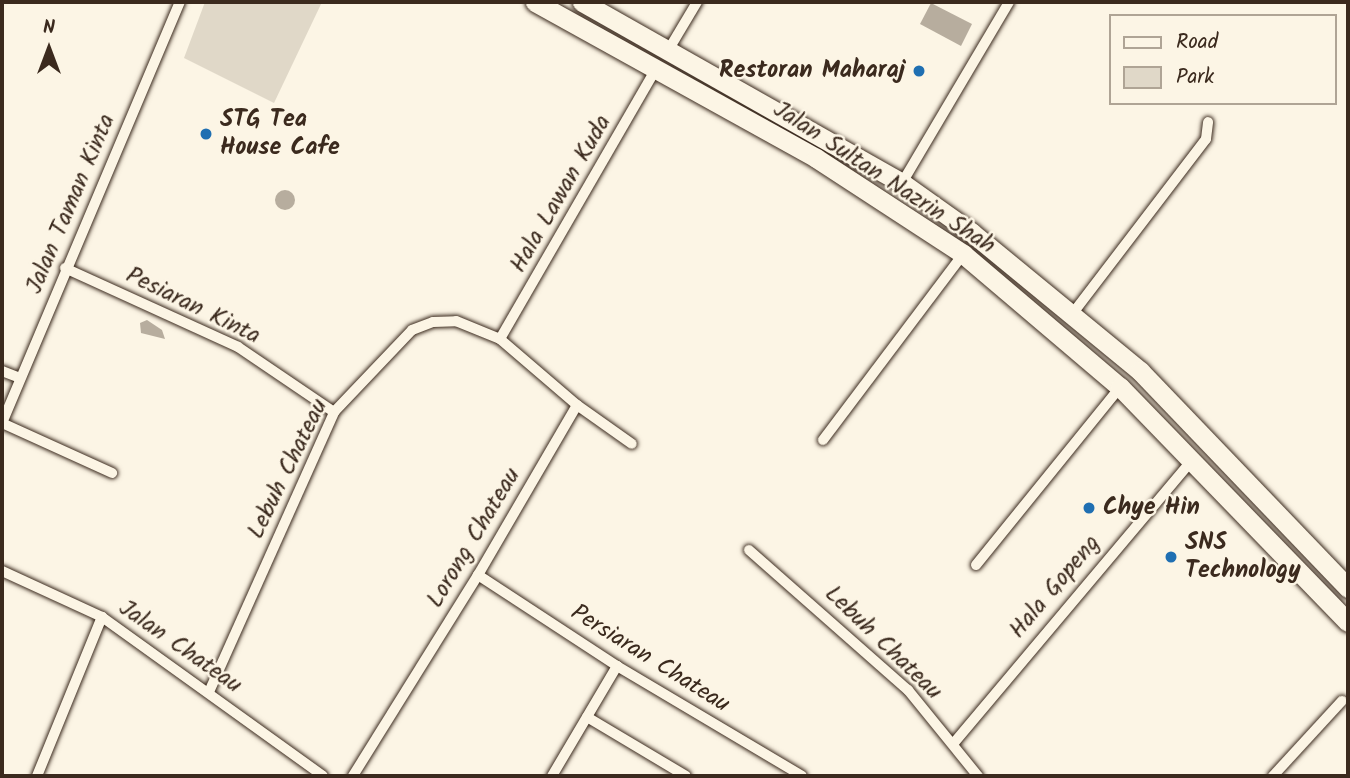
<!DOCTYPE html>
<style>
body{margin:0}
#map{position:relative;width:1350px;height:778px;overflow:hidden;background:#fcf5e5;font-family:Kalam,sans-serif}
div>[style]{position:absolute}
.green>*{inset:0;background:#e0d8c8}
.water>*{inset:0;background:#b7ad9e}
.round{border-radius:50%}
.roads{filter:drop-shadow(0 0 2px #3b2a1e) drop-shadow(0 0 2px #3b2a1e)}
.minor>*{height:10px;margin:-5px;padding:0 5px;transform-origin:5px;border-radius:5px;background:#fcf5e5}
.trunk>*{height:19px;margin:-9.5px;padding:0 9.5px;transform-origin:9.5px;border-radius:9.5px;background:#fcf5e5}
.dots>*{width:19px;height:19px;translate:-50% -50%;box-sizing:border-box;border:4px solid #fcf5e5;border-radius:50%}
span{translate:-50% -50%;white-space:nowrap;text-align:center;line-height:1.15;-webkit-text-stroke:5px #fcf5e5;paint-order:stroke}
.poi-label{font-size:24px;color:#3b2a1e;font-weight:700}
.right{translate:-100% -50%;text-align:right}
.left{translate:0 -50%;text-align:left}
.street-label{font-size:24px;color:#3b2a1e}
.frame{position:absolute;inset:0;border:4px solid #3b2a1e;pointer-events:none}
.legend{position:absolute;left:1109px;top:14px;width:228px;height:91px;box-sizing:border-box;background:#fcf5e5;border:2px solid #afa495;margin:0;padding:9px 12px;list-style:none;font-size:21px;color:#3b2a1e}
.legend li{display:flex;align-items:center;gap:14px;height:35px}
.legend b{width:35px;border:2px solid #afa495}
.north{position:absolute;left:14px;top:14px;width:70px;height:70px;-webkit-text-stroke:5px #fcf5e5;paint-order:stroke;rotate:0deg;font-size:19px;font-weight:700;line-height:28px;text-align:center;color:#3b2a1e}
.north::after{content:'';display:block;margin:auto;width:24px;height:32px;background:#3b2a1e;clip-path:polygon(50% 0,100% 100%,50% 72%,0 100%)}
</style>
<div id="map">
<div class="green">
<i style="clip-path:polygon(205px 2px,322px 2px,274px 103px,184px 58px)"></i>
</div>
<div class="water">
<i style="clip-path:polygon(931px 3px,972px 24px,961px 46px,920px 24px)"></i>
<i class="round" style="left:275px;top:190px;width:20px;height:20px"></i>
<i style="clip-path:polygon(147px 320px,162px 330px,165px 339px,141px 333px,140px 323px)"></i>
</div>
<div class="roads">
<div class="minor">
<i style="left:669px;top:49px;width:55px;rotate:-59.2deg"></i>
<i style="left:902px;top:183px;width:210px;rotate:-59.4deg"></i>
<i style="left:65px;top:268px;width:190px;rotate:24.5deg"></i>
<i style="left:238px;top:347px;width:116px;rotate:34.1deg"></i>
<i style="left:1073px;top:313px;width:219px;rotate:-52.6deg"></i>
<i style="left:1206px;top:139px;width:17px;rotate:-83deg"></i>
<i style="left:500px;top:339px;width:312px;rotate:-60deg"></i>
<i style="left:2px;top:371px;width:19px;rotate:21deg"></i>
<i style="left:577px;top:405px;width:67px;rotate:35.3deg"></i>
<i style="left:2px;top:423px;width:457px;rotate:-67.1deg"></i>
<i style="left:2px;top:423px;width:121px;rotate:24.4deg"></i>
<i style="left:823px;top:440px;width:233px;rotate:-53deg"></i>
<i style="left:749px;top:550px;width:212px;rotate:41.4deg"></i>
<i style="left:908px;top:690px;width:111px;rotate:50.9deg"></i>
<i style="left:976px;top:565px;width:229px;rotate:-51deg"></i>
<i style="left:2px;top:571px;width:110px;rotate:24.7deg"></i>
<i style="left:102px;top:617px;width:272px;rotate:35.7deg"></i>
<i style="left:478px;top:575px;width:166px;rotate:33.2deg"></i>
<i style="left:617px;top:666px;width:215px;rotate:30.7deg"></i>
<i style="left:209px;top:692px;width:307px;rotate:-65.9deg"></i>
<i style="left:334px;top:412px;width:113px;rotate:-46.4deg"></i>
<i style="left:412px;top:330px;width:22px;rotate:-21deg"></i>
<i style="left:433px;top:322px;width:23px;rotate:-2deg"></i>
<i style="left:456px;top:321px;width:48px;rotate:22.2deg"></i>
<i style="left:500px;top:339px;width:101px;rotate:40.6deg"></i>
<i style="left:577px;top:405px;width:197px;rotate:120.2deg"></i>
<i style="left:478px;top:575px;width:237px;rotate:121.9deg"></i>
<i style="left:587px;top:717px;width:115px;rotate:30.8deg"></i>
<i style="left:953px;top:744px;width:371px;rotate:-49.9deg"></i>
<i style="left:37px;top:776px;width:172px;rotate:-67.8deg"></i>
<i style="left:552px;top:776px;width:128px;rotate:-59.4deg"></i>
<i style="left:1273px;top:776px;width:102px;rotate:-47.4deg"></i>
</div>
<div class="trunk">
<i style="left:535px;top:2px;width:321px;rotate:29deg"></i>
<i style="left:816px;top:158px;width:176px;rotate:33.1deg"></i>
<i style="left:963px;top:254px;width:206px;rotate:40.3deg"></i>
<i style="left:1120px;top:387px;width:327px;rotate:45.9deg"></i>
<i style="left:582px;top:2px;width:368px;rotate:29.5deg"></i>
<i style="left:902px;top:183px;width:85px;rotate:35.4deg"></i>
<i style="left:971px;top:232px;width:219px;rotate:39.4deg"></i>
<i style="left:1140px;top:371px;width:301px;rotate:46.2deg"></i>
</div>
</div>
<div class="dots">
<i style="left:919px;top:71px;background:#1f6fb2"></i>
<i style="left:206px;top:134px;background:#1f6fb2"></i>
<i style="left:1089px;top:508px;background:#1f6fb2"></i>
<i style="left:1171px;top:557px;background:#1f6fb2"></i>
</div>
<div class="poi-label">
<span class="right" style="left:905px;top:71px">Restoran Maharaj</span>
<span class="left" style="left:220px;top:134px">STG Tea<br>House Cafe</span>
<span class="left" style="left:1103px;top:508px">Chye Hin</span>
<span class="left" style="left:1185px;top:557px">SNS<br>Technology</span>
</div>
<div class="street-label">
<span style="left:884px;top:178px;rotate:33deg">Jalan Sultan Nazrin Shah</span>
<span style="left:561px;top:194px;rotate:-60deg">Hala Lawan Kuda</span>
<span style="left:71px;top:204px;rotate:-67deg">Jalan Taman Kinta</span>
<span style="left:193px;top:306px;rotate:26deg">Pesiaran Kinta</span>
<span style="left:288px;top:469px;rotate:-64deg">Lebuh Chateau</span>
<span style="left:474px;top:538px;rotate:-59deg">Lorong Chateau</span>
<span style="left:1055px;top:587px;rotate:-50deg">Hala Gopeng</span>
<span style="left:883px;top:643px;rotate:44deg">Lebuh Chateau</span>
<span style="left:180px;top:647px;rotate:35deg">Jalan Chateau</span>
<span style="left:650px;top:659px;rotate:32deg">Persiaran Chateau</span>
</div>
<div class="frame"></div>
<ul class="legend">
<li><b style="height:9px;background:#fcf5e5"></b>Road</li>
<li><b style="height:19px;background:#e0d8c8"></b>Park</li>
</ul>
<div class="north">N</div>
</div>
